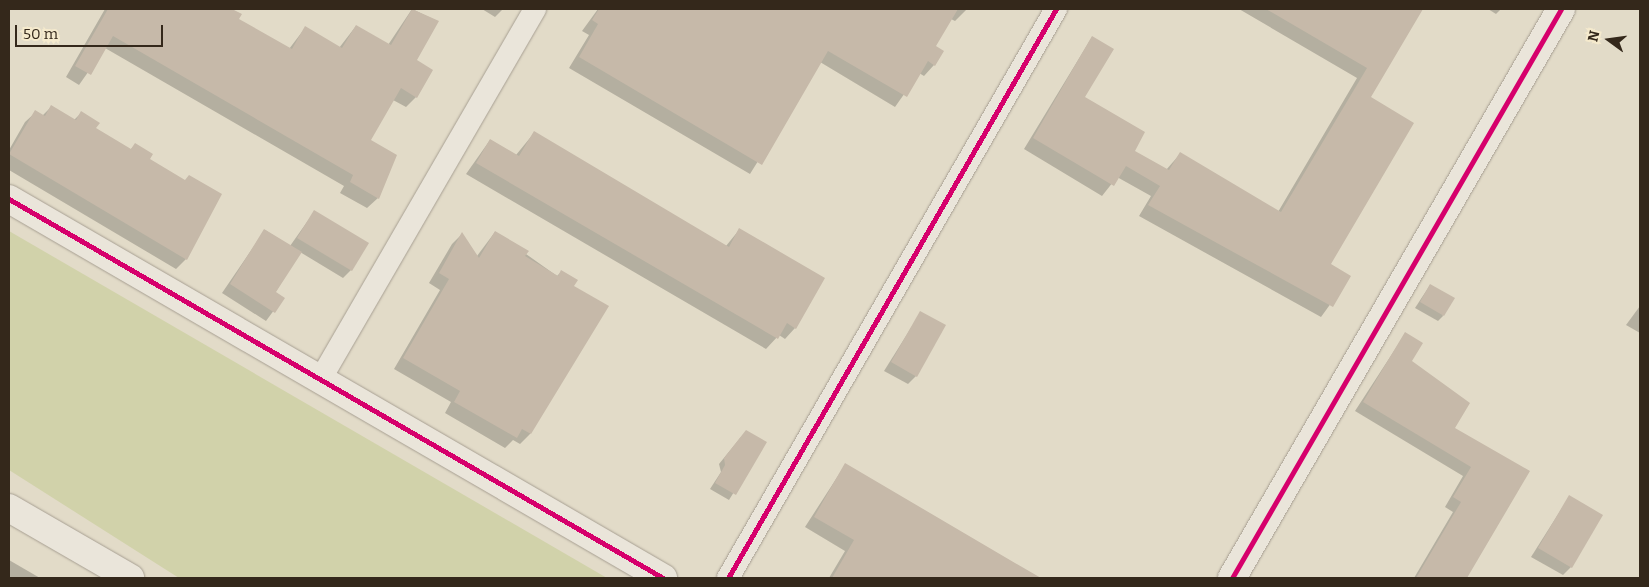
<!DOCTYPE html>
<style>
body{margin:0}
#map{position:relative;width:1649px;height:587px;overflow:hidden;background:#e2dbc8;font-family:Bitter,serif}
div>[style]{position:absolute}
.green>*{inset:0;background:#d1d2aa}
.shadow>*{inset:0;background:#0003}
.building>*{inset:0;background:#c6b9a9}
.roads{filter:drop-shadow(0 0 1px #a79f92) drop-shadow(0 0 1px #a79f92)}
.minor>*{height:22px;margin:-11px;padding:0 11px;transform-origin:11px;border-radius:11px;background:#eae5da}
.tertiary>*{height:28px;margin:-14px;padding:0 14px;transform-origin:14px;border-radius:14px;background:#eae5da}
.cycleway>*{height:5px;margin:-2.5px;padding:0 2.5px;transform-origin:2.5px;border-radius:2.5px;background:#d6006c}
span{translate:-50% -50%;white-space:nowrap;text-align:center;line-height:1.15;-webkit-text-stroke:4.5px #f5eacd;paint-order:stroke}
.frame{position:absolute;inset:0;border:10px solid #34281b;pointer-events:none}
.north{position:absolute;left:1584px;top:15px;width:50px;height:50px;-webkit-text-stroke:4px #f5eacd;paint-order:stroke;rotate:284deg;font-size:14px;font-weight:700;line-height:20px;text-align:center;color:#34281b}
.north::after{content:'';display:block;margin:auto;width:18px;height:22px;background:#34281b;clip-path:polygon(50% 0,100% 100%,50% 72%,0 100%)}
.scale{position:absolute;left:15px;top:25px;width:148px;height:22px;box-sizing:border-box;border:2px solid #34281b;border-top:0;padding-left:6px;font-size:15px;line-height:18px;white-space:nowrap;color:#34281b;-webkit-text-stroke:4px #f5eacd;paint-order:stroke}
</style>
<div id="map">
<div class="green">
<i style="clip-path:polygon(9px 231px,607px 578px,179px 578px,9px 470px)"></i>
</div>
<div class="shadow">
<i style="clip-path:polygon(105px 9px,230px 9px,240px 14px,237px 19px,289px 49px,305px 28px,339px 48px,356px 26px,388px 45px,412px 9px,437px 21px,415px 60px,416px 97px,406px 107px,393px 100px,369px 141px,378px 198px,367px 208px,340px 193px,344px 186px,105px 48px,79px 85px,66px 77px)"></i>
<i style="clip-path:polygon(482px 9px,503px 9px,495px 17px)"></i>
<i style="clip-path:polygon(598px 9px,967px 9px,955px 21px,951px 19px,935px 46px,934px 65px,924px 76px,919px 73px,895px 107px,820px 62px,750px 174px,569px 68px,589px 35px,582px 31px)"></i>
<i style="clip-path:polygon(1239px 9px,1421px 9px,1369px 98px,1329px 264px,1350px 277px,1321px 317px,1139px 216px,1151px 196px,1117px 177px,1102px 196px,1024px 149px,1092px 37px,1084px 97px,1133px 151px,1166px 170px,1180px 154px,1278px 212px,1357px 78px)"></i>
<i style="clip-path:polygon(1488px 9px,1501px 9px,1496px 14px)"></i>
<i style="clip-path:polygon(51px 107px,74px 120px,81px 113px,95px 129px,130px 150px,135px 145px,148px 159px,186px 259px,176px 269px,9px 170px,9px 150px,25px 122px,36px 112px,42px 116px)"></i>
<i style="clip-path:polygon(534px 133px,726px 246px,739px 230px,795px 328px,785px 339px,779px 335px,766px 349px,466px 174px,490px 140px,516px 155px)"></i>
<i style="clip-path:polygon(314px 212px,351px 270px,343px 278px,300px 252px,275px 293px,283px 298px,266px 321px,222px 293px,265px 230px,290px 246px)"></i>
<i style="clip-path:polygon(495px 232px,557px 276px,561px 272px,530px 434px,520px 444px,513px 440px,505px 448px,445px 413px,451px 402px,394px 369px,440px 290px,429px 283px,452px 244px,462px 234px,477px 256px)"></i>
<i style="clip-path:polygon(1430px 285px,1443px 316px,1438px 321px,1415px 308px)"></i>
<i style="clip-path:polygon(1640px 306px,1640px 333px,1626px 325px)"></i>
<i style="clip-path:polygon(921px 312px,916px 376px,908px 384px,884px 371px)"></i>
<i style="clip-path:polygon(1405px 334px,1410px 362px,1453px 428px,1528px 472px,1466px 578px,1414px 578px,1453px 512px,1445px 507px,1463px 476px,1355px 411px)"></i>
<i style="clip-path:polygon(741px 437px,765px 442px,729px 500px,710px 489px,721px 472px,719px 464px)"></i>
<i style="clip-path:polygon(845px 465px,1039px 578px,829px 578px,845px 551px,805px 527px)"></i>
<i style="clip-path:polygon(1569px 497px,1571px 567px,1563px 575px,1531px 557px)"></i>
<i style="clip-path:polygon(9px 560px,40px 578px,9px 578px)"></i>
</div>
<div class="building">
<i style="clip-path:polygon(108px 9px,232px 9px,242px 14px,239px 19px,292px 49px,305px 26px,342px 48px,356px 25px,391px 45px,412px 9px,439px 21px,417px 60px,433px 70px,417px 98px,401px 88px,371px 140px,397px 155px,379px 199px,350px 182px,353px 175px,113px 36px,91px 75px,75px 66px)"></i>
<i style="clip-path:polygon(599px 9px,958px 9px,936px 46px,944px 51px,935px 66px,928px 61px,907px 97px,828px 51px,762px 165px,579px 57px,598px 24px,592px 20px)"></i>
<i style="clip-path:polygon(1266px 9px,1423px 9px,1371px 97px,1414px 123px,1331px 264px,1351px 276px,1333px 307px,1148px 205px,1160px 186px,1126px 166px,1114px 186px,1033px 138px,1092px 36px,1114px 49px,1085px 97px,1145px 132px,1135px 151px,1169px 170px,1180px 152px,1281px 212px,1367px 68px)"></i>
<i style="clip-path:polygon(51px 105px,76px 120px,81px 111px,100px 123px,96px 128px,131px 149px,135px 143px,153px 154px,150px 159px,185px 180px,189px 175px,222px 194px,187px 260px,9px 154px,35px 110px,45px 116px)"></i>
<i style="clip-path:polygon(534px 131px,729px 247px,739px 228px,825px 278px,796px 329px,787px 323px,778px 339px,476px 163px,490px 139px,519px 156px)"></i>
<i style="clip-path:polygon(314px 210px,369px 243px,352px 271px,297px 238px)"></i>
<i style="clip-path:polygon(264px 229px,302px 252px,276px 292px,285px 298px,275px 313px,230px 284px)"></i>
<i style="clip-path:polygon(495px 231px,529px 251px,525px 256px,558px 276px,561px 270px,578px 280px,574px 286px,609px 306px,531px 434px,522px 429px,517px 438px,454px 402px,460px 391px,403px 358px,449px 279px,439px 273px,462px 232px,479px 258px)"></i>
<i style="clip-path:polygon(1430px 284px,1455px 298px,1444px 316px,1420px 302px)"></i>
<i style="clip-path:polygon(920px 311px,946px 325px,917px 377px,891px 362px)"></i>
<i style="clip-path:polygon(1405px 332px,1423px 343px,1412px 361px,1470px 403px,1455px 428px,1530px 471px,1467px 578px,1416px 578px,1461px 502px,1453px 497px,1471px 467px,1363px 402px)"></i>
<i style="clip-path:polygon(746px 430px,767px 442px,736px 495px,715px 483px,725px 465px,724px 458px)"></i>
<i style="clip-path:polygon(845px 463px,1015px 563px,1041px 578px,832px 578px,854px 540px,814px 517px)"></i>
<i style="clip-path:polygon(1569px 495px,1603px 515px,1572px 568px,1538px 548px)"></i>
</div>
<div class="roads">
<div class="minor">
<i style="left:320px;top:380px;width:429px;rotate:-59.9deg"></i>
<i style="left:728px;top:578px;width:657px;rotate:-60.04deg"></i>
</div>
<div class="tertiary">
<i style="left:9px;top:199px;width:756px;rotate:30.09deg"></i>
<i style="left:9px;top:508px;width:140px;rotate:30deg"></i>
<i style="left:1232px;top:578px;width:657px;rotate:-59.96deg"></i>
</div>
</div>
<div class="cycleway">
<i style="left:9px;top:199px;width:756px;rotate:30.09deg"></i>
<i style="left:728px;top:578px;width:657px;rotate:-60.04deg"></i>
<i style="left:1232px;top:578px;width:657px;rotate:-59.96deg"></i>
</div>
<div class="frame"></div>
<div class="north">N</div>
<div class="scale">50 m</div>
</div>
